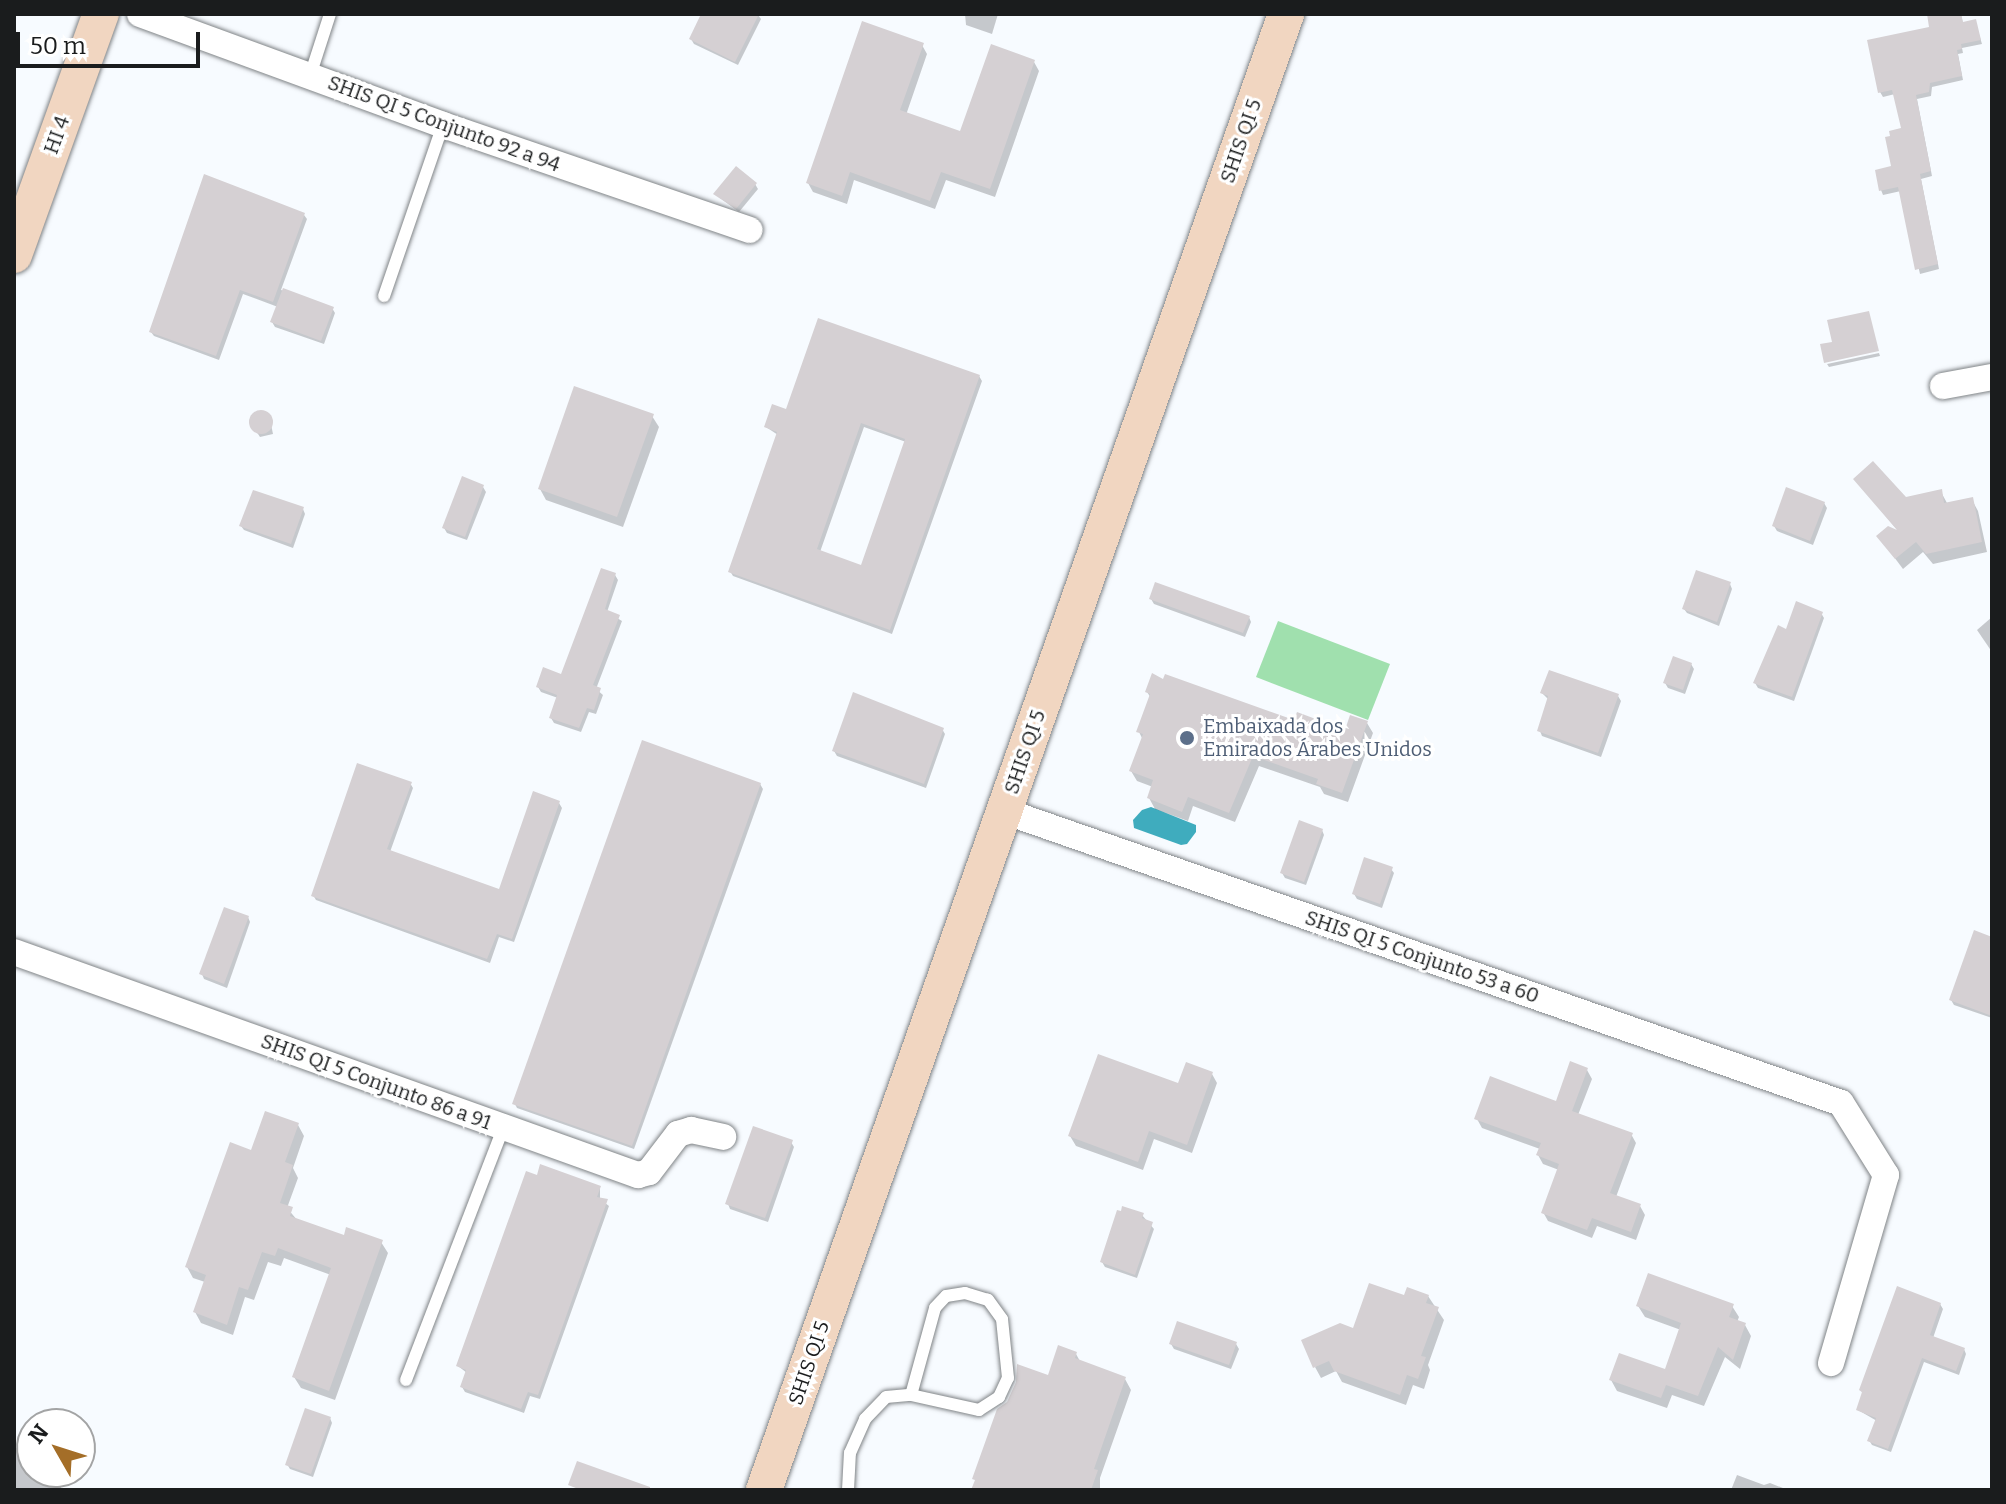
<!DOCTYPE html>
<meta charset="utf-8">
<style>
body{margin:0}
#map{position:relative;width:2006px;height:1504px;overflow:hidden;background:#f7fbff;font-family:Bitter,serif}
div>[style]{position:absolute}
.green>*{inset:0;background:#a0e0ae}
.water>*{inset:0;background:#3facbe}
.shadow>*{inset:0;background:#0003}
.building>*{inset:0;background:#d5d0d3}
.round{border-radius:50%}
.roads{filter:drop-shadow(0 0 2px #808487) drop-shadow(0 0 2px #808487)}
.lane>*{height:12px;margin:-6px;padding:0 6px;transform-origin:6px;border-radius:6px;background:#fff}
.street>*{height:26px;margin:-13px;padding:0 13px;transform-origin:13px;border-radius:13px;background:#fff}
.secondary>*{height:36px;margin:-18px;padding:0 18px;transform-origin:18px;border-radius:18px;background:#f1d6c1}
.dots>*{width:22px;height:22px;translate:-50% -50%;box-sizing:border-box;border:4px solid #fff;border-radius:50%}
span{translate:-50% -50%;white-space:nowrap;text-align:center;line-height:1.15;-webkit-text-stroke:6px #fff;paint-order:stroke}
.street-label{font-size:20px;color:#1a1c1d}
.service-label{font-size:20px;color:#4e5e75}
.left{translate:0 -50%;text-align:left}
.frame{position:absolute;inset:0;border:16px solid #1a1c1d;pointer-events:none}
.north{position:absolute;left:16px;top:1408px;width:80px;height:80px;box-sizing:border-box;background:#fff;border:2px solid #a3a4a5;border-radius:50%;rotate:309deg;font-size:22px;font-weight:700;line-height:32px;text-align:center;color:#1a1c1d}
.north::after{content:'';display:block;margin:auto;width:28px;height:36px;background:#a46e28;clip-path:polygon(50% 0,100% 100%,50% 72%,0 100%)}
.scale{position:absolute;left:16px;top:32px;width:184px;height:36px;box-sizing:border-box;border:4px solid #1a1c1d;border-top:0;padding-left:10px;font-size:24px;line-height:28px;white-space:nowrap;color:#1a1c1d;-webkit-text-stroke:6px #fff;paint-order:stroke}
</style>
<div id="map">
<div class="green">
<i style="clip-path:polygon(1278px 621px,1390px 664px,1368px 720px,1256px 677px)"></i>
</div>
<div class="water">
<i style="clip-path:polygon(1151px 807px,1196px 825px,1196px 832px,1187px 844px,1181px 845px,1134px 828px,1133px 820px,1142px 810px)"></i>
</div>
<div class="shadow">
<i style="clip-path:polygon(703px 14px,758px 15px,761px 19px,738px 65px,694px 44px,691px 39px)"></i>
<i style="clip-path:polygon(965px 14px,998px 14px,992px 34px,966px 25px)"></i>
<i style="clip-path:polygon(1929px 14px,1961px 14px,1963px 24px,1975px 21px,1982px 44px,1962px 48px,1963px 53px,1958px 54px,1963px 80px,1932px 87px,1931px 96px,1917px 99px,1932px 176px,1921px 179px,1939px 269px,1920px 274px,1901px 191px,1883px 195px,1881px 190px,1893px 168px,1893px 137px,1903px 130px,1895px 94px,1883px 97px,1880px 92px,1932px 28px)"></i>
<i style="clip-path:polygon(922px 45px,927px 54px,906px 115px,962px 134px,1034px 62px,1039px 71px,995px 197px,946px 180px,935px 209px,854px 180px,847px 204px,813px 192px,808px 183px)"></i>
<i style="clip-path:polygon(755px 184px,758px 189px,739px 212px,715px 194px)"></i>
<i style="clip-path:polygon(304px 215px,307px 219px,281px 290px,332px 308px,335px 313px,324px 344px,275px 327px,272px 322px,278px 307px,243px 294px,219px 360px,154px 336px,151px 332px)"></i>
<i style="clip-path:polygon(1879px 353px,1880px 356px,1829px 367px,1827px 364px)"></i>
<i style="clip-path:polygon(evenodd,979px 376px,982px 381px,892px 634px,733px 576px,730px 571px,778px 435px,766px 427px,787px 411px,979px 376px,864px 427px,906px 442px,862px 567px,820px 552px,864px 427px)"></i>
<i style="clip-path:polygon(260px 413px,269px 415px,273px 434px,260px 437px,254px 428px,251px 419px)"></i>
<i style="clip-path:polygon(652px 416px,659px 427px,623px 527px,546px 500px,540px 489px)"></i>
<i style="clip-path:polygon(1855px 479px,1905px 499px,1941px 492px,1947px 503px,1972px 500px,1978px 511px,1987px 552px,1933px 564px,1923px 552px,1903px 569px,1879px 537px,1899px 532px)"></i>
<i style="clip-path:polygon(483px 487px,486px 492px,467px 540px,447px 533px,444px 528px)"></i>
<i style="clip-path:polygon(1824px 503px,1827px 508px,1813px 545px,1777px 531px,1774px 526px)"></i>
<i style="clip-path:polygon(303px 509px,305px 514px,293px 548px,244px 530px,241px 526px)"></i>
<i style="clip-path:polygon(615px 575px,618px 580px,607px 612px,622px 621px,596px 689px,603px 695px,596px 714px,589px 712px,581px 732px,554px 723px,551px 718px,558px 698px,541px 692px,538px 687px,562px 676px)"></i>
<i style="clip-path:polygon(1730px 584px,1732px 589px,1719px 626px,1687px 613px,1684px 609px)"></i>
<i style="clip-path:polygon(1151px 599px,1249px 617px,1251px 622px,1245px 637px,1154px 604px)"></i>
<i style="clip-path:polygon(1821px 613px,1824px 618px,1794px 701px,1758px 688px,1755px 683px,1787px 631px)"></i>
<i style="clip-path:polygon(1992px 617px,1992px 652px,1977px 630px)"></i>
<i style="clip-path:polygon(1691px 664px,1694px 669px,1685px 694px,1668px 688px,1665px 683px)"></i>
<i style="clip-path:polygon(1147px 692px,1346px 732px,1367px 723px,1373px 733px,1348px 802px,1324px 794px,1320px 787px,1259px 766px,1235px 822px,1193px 806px,1188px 821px,1155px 809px,1149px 798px,1153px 787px,1137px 781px,1131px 771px,1143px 740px,1139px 732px,1151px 698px)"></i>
<i style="clip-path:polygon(1542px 693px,1618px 696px,1621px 701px,1601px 757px,1542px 736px,1540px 731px,1549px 700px)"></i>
<i style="clip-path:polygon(942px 729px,945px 734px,926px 788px,837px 756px,834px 751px)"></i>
<i style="clip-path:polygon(410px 783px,413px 788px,390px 852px,500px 891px,559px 803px,562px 808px,514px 942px,499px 937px,490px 963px,316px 900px,313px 895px)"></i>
<i style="clip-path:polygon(760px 784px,763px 789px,634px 1149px,517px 1108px,515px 1104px)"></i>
<i style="clip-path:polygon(1322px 830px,1324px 835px,1306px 885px,1285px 878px,1282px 873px)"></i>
<i style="clip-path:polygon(1391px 869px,1394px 873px,1382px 908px,1357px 899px,1354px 894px)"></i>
<i style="clip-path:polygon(248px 917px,250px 922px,227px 988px,204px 979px,202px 974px)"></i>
<i style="clip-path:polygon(1992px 939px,1992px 1018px,1954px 1005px,1951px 1000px)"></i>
<i style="clip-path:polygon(1587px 1070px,1592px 1079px,1578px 1115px,1631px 1134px,1636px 1143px,1616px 1197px,1640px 1206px,1645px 1215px,1636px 1240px,1597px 1226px,1592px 1238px,1548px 1221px,1543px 1212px,1559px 1170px,1543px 1164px,1538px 1155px,1540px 1149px,1482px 1128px,1477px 1119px,1557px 1103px)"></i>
<i style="clip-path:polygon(1212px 1074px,1217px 1083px,1192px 1153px,1154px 1139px,1143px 1170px,1076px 1146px,1070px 1136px)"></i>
<i style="clip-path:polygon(298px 1125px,304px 1136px,293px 1168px,298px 1178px,287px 1208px,298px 1221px,345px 1238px,381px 1242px,388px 1253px,335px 1400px,301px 1388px,294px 1377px,331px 1275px,284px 1258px,281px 1266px,268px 1262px,254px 1300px,245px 1297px,233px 1335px,201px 1323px,195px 1312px,205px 1282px,193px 1278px,187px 1267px,252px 1152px)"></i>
<i style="clip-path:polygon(791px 1142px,794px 1147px,768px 1222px,730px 1209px,728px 1204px)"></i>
<i style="clip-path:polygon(600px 1187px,600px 1199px,609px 1206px,540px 1399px,530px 1396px,524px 1413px,465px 1392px,462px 1387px,467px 1373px,458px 1366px)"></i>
<i style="clip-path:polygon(1142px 1215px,1154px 1229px,1137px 1278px,1105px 1267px,1102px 1262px)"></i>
<i style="clip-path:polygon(1428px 1296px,1444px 1320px,1428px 1365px,1430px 1370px,1424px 1389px,1413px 1385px,1406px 1405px,1342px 1382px,1336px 1371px,1321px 1378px,1315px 1367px,1354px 1330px,1405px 1297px)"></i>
<i style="clip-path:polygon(1940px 1304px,1943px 1309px,1933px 1338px,1964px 1349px,1966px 1354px,1959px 1375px,1924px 1362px,1891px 1452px,1872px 1445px,1869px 1440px,1877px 1421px,1858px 1410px,1863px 1395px,1861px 1390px)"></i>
<i style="clip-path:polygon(1638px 1306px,1732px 1306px,1739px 1317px,1737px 1322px,1745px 1325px,1751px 1336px,1740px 1369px,1725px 1357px,1704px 1406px,1672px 1395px,1667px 1408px,1617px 1391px,1611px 1380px,1666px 1372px,1681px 1330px,1645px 1317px)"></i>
<i style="clip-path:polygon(1171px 1344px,1236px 1344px,1239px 1349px,1231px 1369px,1174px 1349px)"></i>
<i style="clip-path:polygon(1076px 1354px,1081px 1363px,1125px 1379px,1131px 1390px,1100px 1478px,1100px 1490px,972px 1490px,1049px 1378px)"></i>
<i style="clip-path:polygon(330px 1418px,332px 1423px,313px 1477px,290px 1469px,287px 1464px)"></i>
<i style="clip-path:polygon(14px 1447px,31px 1453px,32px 1472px,62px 1472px,65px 1477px,60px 1490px,14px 1490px)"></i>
<i style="clip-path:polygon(1737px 1475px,1764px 1485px,1770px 1483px,1788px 1490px,1731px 1490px)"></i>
</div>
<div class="building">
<i style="clip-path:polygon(701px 14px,759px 14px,735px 62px,689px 39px)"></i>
<i style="clip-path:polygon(1927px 14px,1961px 14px,1963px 22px,1976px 19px,1981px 40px,1961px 44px,1962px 49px,1957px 50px,1962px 76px,1930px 83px,1929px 92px,1916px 95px,1931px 171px,1920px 174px,1938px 264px,1915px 270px,1898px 187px,1879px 191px,1875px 170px,1891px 166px,1885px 137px,1890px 136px,1889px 131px,1901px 128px,1892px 90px,1878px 93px,1867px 40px,1929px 27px)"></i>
<i style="clip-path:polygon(862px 21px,924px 43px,900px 110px,960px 131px,991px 44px,1035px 60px,990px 189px,941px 172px,930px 201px,850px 172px,842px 196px,806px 183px)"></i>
<i style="clip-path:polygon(736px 166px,757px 183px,736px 209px,713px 194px)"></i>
<i style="clip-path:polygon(204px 174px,305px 213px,273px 302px,240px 290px,216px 356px,149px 332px)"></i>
<i style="clip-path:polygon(283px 288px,334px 307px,321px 341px,270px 322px)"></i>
<i style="clip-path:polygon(1869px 311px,1879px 351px,1824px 363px,1820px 344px,1832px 342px,1827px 320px)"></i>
<i style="clip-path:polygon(evenodd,818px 318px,980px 375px,890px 630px,728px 572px,777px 432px,764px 427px,772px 404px,786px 409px,818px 318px,861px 423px,905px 439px,861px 565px,817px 549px,861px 423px)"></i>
<i style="clip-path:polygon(574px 386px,654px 414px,617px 517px,538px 489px)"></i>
<i class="round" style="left:249px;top:410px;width:24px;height:24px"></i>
<i style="clip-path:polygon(1873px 461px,1906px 497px,1942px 489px,1944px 503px,1973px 497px,1982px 542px,1926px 554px,1916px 542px,1895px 559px,1876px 536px,1888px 526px,1897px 530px,1853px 479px)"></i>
<i style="clip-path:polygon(462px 476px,484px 485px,465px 537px,442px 528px)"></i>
<i style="clip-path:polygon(1786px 487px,1825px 502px,1810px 541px,1772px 526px)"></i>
<i style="clip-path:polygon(253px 490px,304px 507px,291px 544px,239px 526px)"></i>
<i style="clip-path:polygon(601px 568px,616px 573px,605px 609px,620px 615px,593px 685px,601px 688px,594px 710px,587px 708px,579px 728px,549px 718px,557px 695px,536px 687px,543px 667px,561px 674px)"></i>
<i style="clip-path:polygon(1696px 570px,1731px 582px,1717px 622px,1682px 609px)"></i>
<i style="clip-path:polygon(1155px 582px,1250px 616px,1243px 633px,1149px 599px)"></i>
<i style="clip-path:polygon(1796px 601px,1823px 612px,1792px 697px,1753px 683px,1778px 625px,1786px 629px)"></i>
<i style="clip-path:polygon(1673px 656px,1692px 663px,1683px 690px,1663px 683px)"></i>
<i style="clip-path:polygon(1549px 670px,1619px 694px,1598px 753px,1537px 731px,1548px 696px,1540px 693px)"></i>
<i style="clip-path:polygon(1152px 673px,1163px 679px,1165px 674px,1294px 720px,1297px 712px,1345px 730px,1350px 715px,1368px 721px,1342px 793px,1316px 784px,1318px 779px,1253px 756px,1229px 813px,1188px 797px,1182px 812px,1147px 798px,1153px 780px,1129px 771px,1143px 734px,1136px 732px,1150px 694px,1145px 692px)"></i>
<i style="clip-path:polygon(853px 692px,944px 728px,924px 784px,832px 751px)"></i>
<i style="clip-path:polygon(642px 740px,761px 783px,632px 1146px,512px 1104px)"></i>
<i style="clip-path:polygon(357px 763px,412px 782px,387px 849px,499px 889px,533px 791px,560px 801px,512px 939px,497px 934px,487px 959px,311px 896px)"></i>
<i style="clip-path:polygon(1299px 820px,1323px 829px,1304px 882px,1280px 873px)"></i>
<i style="clip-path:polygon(1364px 857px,1393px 867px,1380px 904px,1352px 894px)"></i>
<i style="clip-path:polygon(224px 907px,249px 916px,224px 984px,199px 974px)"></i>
<i style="clip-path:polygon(1974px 930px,1992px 937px,1992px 1016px,1949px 1000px)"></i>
<i style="clip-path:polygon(1098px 1054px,1178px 1083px,1186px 1062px,1213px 1072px,1187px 1145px,1149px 1131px,1138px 1162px,1068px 1136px)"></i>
<i style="clip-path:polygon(1570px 1061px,1588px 1068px,1572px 1111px,1633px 1133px,1610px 1193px,1641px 1204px,1631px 1232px,1592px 1218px,1587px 1230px,1541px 1213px,1559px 1164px,1536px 1155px,1541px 1143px,1474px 1119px,1490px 1076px,1556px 1101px)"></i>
<i style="clip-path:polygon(265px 1111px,299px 1123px,285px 1162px,293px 1165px,280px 1203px,293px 1207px,290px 1216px,344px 1235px,346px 1227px,383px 1240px,329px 1391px,292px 1377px,331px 1268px,278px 1248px,275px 1256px,262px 1252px,248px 1290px,239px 1287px,227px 1325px,193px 1312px,206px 1275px,185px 1267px,230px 1142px,251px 1150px)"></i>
<i style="clip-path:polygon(753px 1126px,793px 1140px,765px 1218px,725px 1204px)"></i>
<i style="clip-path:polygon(540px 1164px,601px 1186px,597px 1197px,608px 1199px,538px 1395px,528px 1392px,521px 1409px,460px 1387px,466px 1370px,456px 1366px,526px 1171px,537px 1175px)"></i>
<i style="clip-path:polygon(1122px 1206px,1144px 1213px,1142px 1218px,1153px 1222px,1135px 1275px,1100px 1262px,1117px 1210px,1121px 1211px)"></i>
<i style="clip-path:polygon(1648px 1273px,1734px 1304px,1729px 1317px,1746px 1323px,1733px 1360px,1718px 1347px,1698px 1396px,1666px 1385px,1661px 1398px,1609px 1380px,1619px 1353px,1665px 1369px,1681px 1323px,1636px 1306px)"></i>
<i style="clip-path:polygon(1369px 1283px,1404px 1295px,1407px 1287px,1429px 1295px,1426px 1303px,1439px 1307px,1421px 1356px,1426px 1357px,1418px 1379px,1407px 1375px,1400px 1395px,1334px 1371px,1329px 1361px,1313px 1368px,1301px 1340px,1340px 1323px,1353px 1328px)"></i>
<i style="clip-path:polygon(1897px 1286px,1941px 1303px,1930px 1335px,1965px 1348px,1956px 1371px,1922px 1358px,1888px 1449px,1867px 1441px,1876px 1418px,1856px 1410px,1862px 1392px,1859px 1390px)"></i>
<i style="clip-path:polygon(1177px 1321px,1237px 1342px,1229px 1365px,1169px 1344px)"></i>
<i style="clip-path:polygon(1058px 1345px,1077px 1352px,1075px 1358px,1126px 1377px,1094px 1469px,1098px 1470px,1091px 1490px,971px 1490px,975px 1480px,972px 1479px,997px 1409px,1007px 1402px,1016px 1382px,1017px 1364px,1048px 1375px)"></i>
<i style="clip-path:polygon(305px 1408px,331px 1417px,311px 1474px,285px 1465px)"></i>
<i style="clip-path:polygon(577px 1461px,650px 1487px,650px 1490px,581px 1490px,568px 1485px)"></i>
</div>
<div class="roads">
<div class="lane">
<i style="left:310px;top:76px;width:65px;rotate:-72.1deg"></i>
<i style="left:384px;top:296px;width:181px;rotate:-71deg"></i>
<i style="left:406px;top:1380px;width:270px;rotate:-68.9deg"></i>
<i style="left:848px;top:1490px;width:37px;rotate:-87deg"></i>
<i style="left:850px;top:1453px;width:37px;rotate:-66deg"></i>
<i style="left:865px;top:1419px;width:30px;rotate:-46deg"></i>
<i style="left:886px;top:1397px;width:25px;rotate:-5deg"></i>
<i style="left:911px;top:1395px;width:70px;rotate:12.4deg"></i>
<i style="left:979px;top:1410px;width:24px;rotate:-33deg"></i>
<i style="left:999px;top:1397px;width:21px;rotate:-65deg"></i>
<i style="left:1008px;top:1378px;width:59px;rotate:-95.8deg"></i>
<i style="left:1002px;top:1319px;width:24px;rotate:-126deg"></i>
<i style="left:988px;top:1300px;width:24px;rotate:-163deg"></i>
<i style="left:965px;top:1293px;width:19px;rotate:171deg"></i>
<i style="left:946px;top:1296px;width:16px;rotate:133deg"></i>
<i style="left:935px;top:1308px;width:90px;rotate:105.4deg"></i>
</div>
<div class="street">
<i style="left:140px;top:14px;width:323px;rotate:20.1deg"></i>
<i style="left:443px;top:125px;width:324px;rotate:18.9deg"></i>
<i style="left:1943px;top:386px;width:50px;rotate:-10.4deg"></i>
<i style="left:1004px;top:811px;width:886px;rotate:19.23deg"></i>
<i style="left:1841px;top:1103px;width:85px;rotate:58deg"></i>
<i style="left:1886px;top:1175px;width:196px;rotate:106.3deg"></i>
<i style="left:14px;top:952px;width:663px;rotate:19.67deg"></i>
<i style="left:638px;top:1175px;width:11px;rotate:-15deg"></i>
<i style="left:649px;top:1172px;width:48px;rotate:-52.7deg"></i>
<i style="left:678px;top:1134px;width:14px;rotate:-17deg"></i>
<i style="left:691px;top:1130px;width:33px;rotate:12deg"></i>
</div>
<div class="secondary">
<i style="left:14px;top:255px;width:256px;rotate:-70.2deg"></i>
<i style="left:764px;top:1490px;width:1566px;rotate:-70.52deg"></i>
</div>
</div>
<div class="dots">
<i style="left:1187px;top:738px;background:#5c6f8a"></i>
</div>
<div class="street-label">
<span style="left:444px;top:124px;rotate:20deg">SHIS QI 5 Conjunto 92 a 94</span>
<span style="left:57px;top:135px;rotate:-70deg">HI 4</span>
<span style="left:1241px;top:141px;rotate:-71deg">SHIS QI 5</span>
<span style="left:1025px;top:752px;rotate:-71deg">SHIS QI 5</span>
<span style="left:1422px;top:957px;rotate:19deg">SHIS QI 5 Conjunto 53 a 60</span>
<span style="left:376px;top:1082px;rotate:20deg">SHIS QI 5 Conjunto 86 a 91</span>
<span style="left:809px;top:1363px;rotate:-71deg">SHIS QI 5</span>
</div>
<div class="service-label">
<span class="left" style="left:1203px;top:738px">Embaixada dos<br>Emirados Árabes Unidos</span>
</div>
<div class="frame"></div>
<div class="north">N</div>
<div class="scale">50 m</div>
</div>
